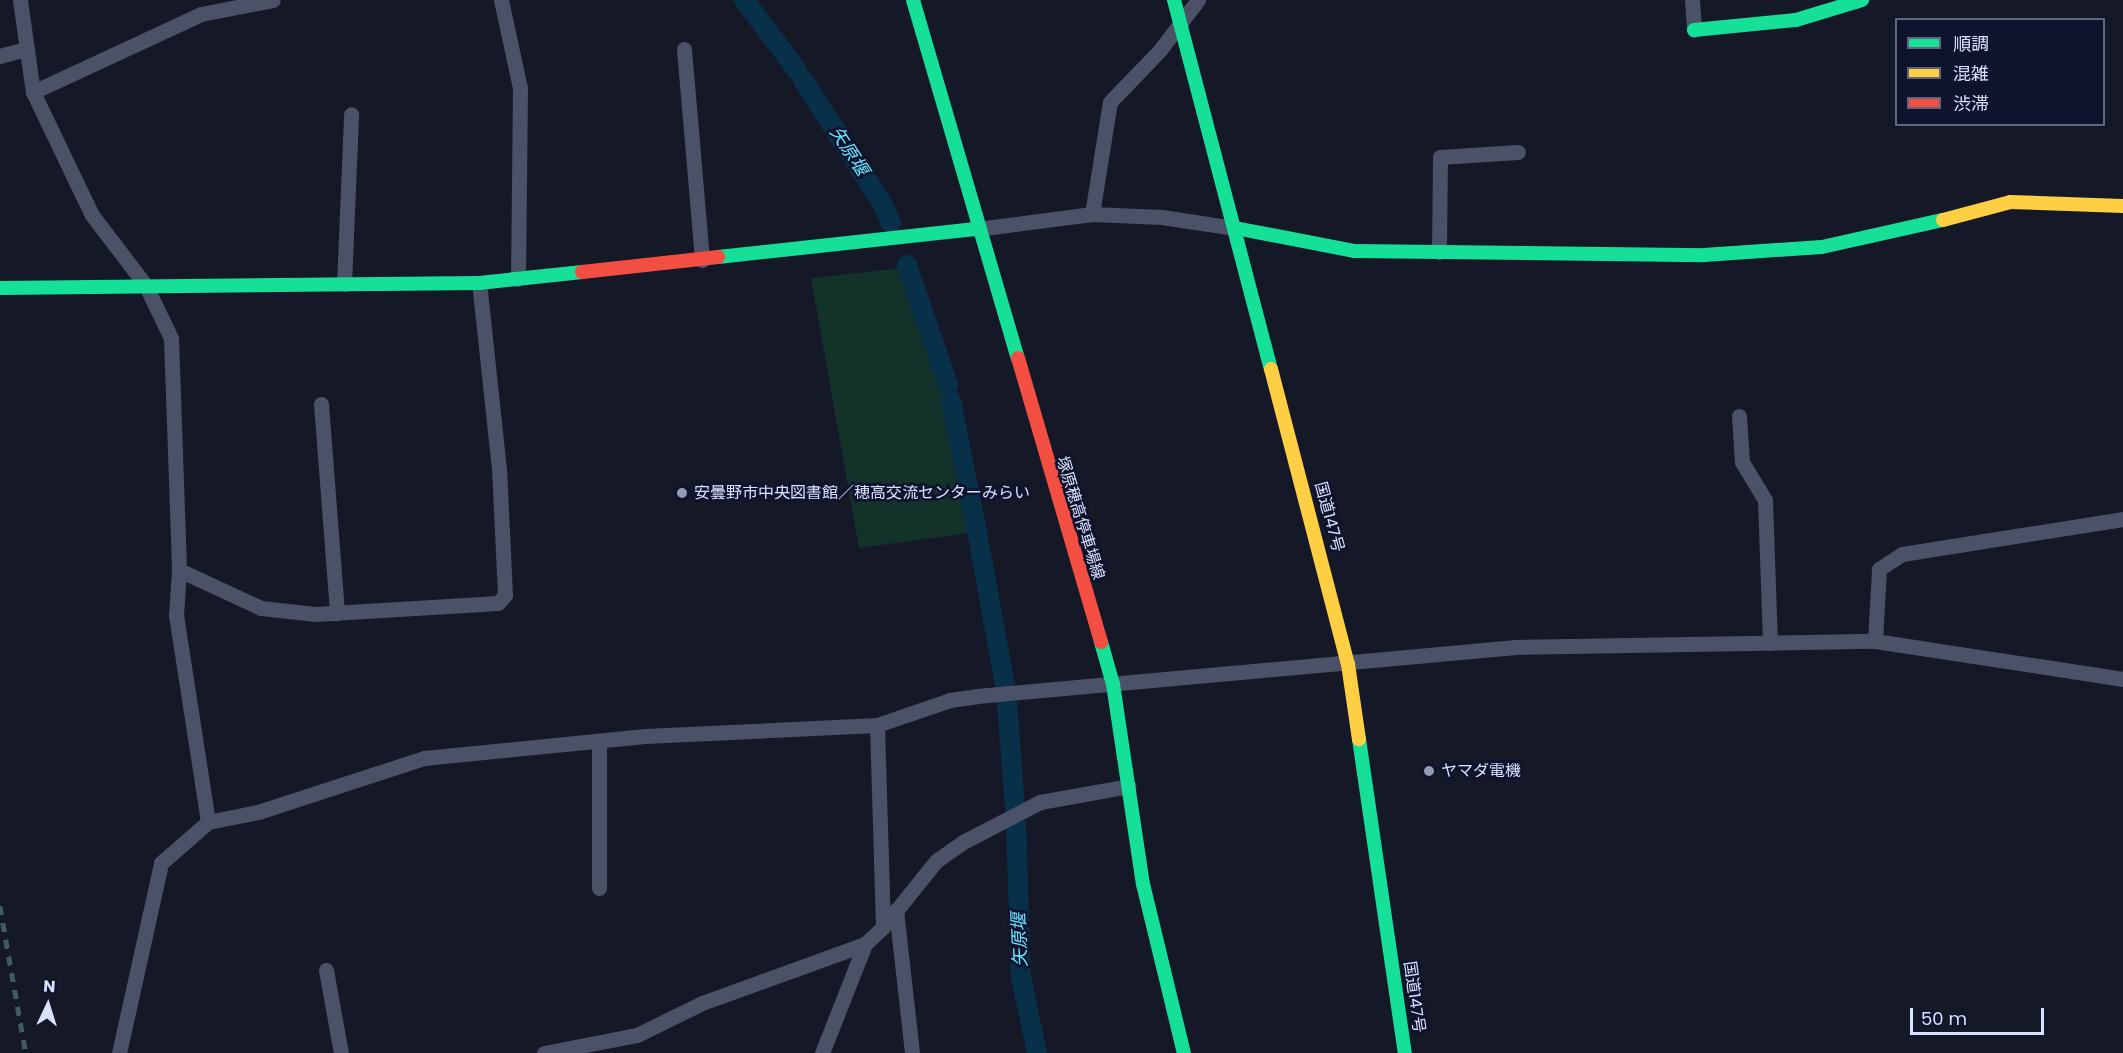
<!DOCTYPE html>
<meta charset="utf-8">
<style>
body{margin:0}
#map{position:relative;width:2123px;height:1053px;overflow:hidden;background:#151826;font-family:Poppins,"Noto Sans JP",sans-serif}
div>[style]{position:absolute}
.green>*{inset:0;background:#12322a}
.canal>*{height:20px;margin:-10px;padding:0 10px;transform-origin:10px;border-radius:10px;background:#083149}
.street>*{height:15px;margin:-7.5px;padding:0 7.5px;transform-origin:7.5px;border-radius:7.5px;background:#4b5166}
.fast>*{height:14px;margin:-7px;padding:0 7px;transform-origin:7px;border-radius:7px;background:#16e098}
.slow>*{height:14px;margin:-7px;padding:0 7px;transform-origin:7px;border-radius:7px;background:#ffcf43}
.jam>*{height:14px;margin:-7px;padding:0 7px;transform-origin:7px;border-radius:7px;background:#f24e42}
.rail>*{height:4.5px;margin-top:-2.25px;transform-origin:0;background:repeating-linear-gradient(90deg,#3f5c66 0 9px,transparent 0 17px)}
.dots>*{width:16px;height:16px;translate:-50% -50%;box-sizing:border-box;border:3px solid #0f132c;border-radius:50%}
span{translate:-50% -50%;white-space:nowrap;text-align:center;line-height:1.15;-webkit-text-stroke:5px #0f132c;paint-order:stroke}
.poi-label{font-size:16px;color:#dae0ff}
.left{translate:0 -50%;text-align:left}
.street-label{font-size:16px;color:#dae0ff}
.water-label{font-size:18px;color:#68e4ff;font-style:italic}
.legend{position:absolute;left:1895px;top:18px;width:210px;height:108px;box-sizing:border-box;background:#0f132c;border:2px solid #606580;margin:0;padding:8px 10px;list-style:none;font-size:18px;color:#dae0ff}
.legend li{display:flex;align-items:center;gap:12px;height:30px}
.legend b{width:30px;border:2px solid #606580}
.north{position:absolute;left:18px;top:975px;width:60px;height:60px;-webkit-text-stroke:4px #0f132c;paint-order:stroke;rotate:4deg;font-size:16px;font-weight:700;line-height:24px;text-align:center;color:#dae0ff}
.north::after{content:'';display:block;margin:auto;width:21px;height:27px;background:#dae0ff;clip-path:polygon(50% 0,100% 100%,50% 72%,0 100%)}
.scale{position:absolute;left:1910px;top:1008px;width:134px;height:27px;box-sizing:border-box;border:3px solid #dae0ff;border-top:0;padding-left:8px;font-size:18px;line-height:21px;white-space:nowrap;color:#dae0ff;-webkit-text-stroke:4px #0f132c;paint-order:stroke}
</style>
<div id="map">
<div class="green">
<i style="clip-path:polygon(901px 268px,940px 376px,971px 533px,859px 548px,811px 278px)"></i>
</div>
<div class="canal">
<i style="left:744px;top:0;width:88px;rotate:52.9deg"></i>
<i style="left:803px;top:80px;width:146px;rotate:57.3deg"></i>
<i style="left:882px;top:203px;width:22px;rotate:66deg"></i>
<i style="left:907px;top:265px;width:127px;rotate:71.1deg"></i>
<i style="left:951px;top:400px;width:141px;rotate:78.9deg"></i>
<i style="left:980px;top:548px;width:140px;rotate:79.7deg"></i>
<i style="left:1007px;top:703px;width:104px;rotate:85.6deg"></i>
<i style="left:1016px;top:825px;width:152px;rotate:88.1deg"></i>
<i style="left:1021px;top:977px;width:78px;rotate:78.1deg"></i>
</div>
<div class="street">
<i style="left:20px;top:0;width:93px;rotate:82deg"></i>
<i style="left:33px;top:92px;width:136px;rotate:64.4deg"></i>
<i style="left:92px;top:215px;width:89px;rotate:52.7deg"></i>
<i style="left:146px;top:286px;width:58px;rotate:64.3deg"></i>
<i style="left:171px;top:338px;width:232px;rotate:88deg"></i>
<i style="left:179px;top:570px;width:45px;rotate:93.8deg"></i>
<i style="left:176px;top:615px;width:209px;rotate:81.2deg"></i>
<i style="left:501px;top:0;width:90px;rotate:77.8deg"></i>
<i style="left:520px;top:88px;width:191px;rotate:90.6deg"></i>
<i style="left:1692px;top:0;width:30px;rotate:86deg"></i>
<i style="left:684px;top:49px;width:212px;rotate:85.1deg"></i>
<i style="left:0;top:56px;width:28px;rotate:-15deg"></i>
<i style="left:33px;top:92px;width:185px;rotate:-24.9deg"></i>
<i style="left:201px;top:14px;width:73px;rotate:-11deg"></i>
<i style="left:1092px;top:214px;width:113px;rotate:-80.9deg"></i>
<i style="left:1110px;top:102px;width:72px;rotate:-46.1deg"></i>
<i style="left:1160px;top:50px;width:63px;rotate:-52.8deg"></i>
<i style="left:977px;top:229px;width:116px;rotate:-7.4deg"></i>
<i style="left:1092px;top:214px;width:70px;rotate:2.5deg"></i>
<i style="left:1162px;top:217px;width:74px;rotate:8.6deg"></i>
<i style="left:1439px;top:252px;width:95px;rotate:-89.4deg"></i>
<i style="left:1440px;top:157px;width:78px;rotate:-3.7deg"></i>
<i style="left:344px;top:284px;width:170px;rotate:-87.6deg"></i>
<i style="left:321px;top:404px;width:210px;rotate:85.6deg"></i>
<i style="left:1739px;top:416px;width:46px;rotate:86.3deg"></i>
<i style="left:1742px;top:462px;width:44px;rotate:58.8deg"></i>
<i style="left:1765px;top:500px;width:143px;rotate:88deg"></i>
<i style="left:179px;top:570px;width:90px;rotate:24.9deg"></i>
<i style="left:261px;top:608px;width:55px;rotate:6.2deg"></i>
<i style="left:316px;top:614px;width:182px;rotate:-3.5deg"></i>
<i style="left:498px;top:603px;width:11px;rotate:-49deg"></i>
<i style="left:505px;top:595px;width:126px;rotate:-92.7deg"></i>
<i style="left:499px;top:469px;width:187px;rotate:-96.1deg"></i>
<i style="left:1875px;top:641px;width:72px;rotate:-86.8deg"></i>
<i style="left:1879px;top:569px;width:27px;rotate:-33deg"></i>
<i style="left:1902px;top:554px;width:224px;rotate:-9deg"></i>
<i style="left:877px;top:725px;width:202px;rotate:88.3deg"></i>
<i style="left:599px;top:888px;width:147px;rotate:-90deg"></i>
<i style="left:896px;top:910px;width:144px;rotate:83.6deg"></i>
<i style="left:326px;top:970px;width:84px;rotate:79.8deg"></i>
<i style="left:119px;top:1053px;width:195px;rotate:-77.5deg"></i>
<i style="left:161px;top:863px;width:62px;rotate:-41.1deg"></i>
<i style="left:208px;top:822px;width:51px;rotate:-11.3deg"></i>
<i style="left:258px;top:812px;width:175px;rotate:-18deg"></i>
<i style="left:424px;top:758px;width:222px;rotate:-5.7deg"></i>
<i style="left:645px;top:736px;width:232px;rotate:-2.7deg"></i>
<i style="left:877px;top:725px;width:77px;rotate:-18.9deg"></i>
<i style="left:950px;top:700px;width:27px;rotate:-8deg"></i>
<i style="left:977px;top:696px;width:541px;rotate:-5.19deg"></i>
<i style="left:1516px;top:647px;width:359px;rotate:-1deg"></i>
<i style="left:1875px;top:641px;width:251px;rotate:8.7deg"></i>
<i style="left:544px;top:1053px;width:95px;rotate:-11deg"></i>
<i style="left:637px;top:1035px;width:72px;rotate:-26.2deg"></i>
<i style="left:702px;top:1003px;width:173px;rotate:-19.9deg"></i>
<i style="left:865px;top:944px;width:25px;rotate:-43deg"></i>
<i style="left:883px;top:927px;width:85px;rotate:-51.2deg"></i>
<i style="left:936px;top:861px;width:35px;rotate:-35deg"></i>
<i style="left:965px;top:841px;width:85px;rotate:-27.5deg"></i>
<i style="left:1040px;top:802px;width:90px;rotate:-10.2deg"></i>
<i style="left:822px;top:1053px;width:117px;rotate:-68.5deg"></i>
</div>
<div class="fast">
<i style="left:913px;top:0;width:373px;rotate:73.7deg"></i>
<i style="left:1174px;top:0;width:382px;rotate:75.3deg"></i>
<i style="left:1694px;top:30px;width:102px;rotate:-5.6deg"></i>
<i style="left:1796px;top:20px;width:69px;rotate:-16.9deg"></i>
<i style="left:1235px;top:228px;width:122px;rotate:10.9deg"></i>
<i style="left:1355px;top:251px;width:349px;rotate:0.7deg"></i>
<i style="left:1704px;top:255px;width:118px;rotate:-3.9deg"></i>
<i style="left:1822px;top:247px;width:124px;rotate:-12.6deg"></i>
<i style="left:718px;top:257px;width:261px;rotate:-6.2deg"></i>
<i style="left:0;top:288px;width:479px;rotate:-0.6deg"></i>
<i style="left:479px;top:283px;width:104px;rotate:-6.1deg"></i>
<i style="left:1101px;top:642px;width:44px;rotate:74.1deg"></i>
<i style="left:1113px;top:684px;width:202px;rotate:81.5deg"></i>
<i style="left:1143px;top:884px;width:174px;rotate:76.4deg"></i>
<i style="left:1359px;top:739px;width:317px;rotate:81.7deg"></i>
</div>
<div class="slow">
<i style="left:1943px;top:220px;width:69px;rotate:-15deg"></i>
<i style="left:2010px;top:202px;width:113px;rotate:2deg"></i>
<i style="left:1271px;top:369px;width:305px;rotate:75.4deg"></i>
<i style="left:1348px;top:664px;width:76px;rotate:81.7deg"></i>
</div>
<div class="jam">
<i style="left:582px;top:272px;width:137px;rotate:-6.3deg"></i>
<i style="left:1018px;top:358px;width:296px;rotate:73.7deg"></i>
</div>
<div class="rail">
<i style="left:0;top:906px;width:149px;rotate:80deg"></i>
</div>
<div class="dots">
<i style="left:682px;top:493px;background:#959ab3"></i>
<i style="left:1429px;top:771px;background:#959ab3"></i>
</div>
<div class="poi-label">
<span class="left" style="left:694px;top:493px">安曇野市中央図書館／穂高交流センターみらい</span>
<span class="left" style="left:1441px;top:771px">ヤマダ電機</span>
</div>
<div class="street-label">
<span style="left:1329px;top:517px;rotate:75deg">国道147号</span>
<span style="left:1080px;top:518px;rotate:73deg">塚原穂高停車場線</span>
<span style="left:1414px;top:997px;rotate:82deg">国道147号</span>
</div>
<div class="water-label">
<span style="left:849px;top:151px;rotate:57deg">矢原堰</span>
<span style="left:1020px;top:940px;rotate:-92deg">矢原堰</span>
</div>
<ul class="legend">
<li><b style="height:8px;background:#16e098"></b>順調</li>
<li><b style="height:8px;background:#ffcf43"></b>混雑</li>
<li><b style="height:8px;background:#f24e42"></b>渋滞</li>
</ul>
<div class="north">N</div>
<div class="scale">50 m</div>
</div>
